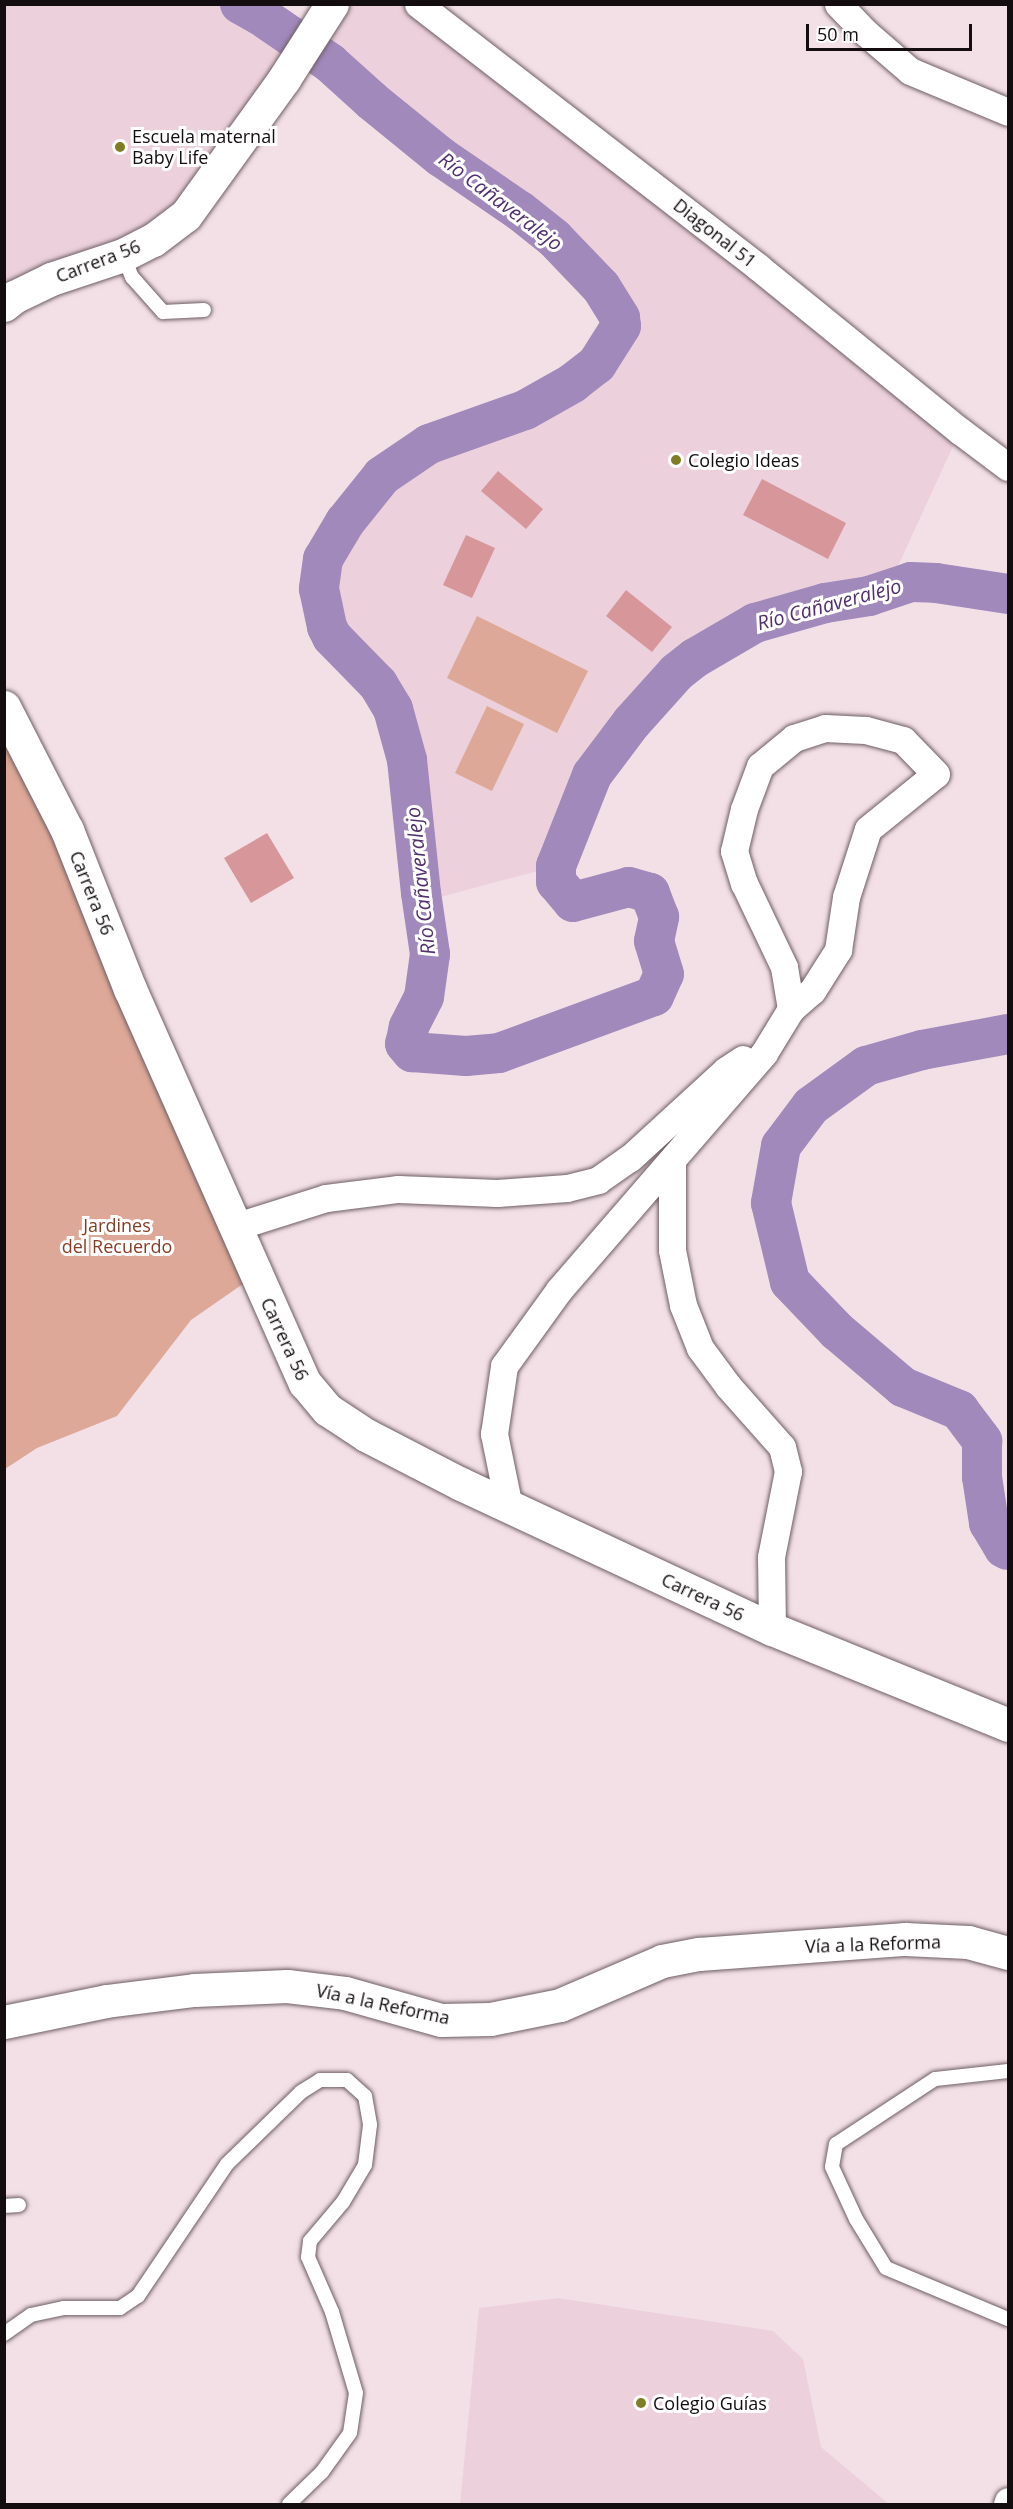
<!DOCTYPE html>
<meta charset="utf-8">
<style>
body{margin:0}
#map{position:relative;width:1013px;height:2509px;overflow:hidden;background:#f3e0e7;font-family:"Open Sans",sans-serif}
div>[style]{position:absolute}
.built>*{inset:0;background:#ecd1dc}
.green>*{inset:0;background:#dda897}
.river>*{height:40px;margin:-20px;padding:0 20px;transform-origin:20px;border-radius:20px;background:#a189bb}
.building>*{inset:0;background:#d7969a}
.roads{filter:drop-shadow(0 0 2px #6e5e64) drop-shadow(0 0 2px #6e5e64)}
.service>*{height:14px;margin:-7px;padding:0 7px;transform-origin:7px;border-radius:7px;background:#fff}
.minor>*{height:27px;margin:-13.5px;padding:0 13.5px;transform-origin:13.5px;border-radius:13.5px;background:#fff}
.tertiary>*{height:33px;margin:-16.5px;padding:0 16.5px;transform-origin:16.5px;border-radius:16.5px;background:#fff}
.dots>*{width:16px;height:16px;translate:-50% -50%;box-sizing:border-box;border:3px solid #fff;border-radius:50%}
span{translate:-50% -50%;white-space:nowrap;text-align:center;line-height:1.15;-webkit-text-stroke:6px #fff;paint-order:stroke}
.poi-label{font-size:18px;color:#130d10}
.left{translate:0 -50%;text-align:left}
.street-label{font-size:18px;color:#130d10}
.park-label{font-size:18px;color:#863c25}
.water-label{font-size:20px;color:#52306f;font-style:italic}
.frame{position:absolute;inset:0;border:6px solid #130d10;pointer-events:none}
.scale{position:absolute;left:806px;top:24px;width:166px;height:27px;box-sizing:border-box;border:3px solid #130d10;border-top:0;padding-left:8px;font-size:18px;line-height:21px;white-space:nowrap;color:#130d10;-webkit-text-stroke:4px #fff;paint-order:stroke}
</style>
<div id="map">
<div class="built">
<i style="clip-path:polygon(5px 5px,240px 5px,260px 15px,306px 46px,332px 5px,418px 5px,960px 431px,887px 590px,869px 596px,825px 603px,755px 623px,695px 658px,677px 672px,632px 722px,592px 775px,556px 866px,422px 902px,407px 760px,393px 709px,363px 666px,332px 637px,319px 589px,323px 559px,345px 522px,382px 476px,429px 444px,526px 410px,573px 383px,597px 364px,621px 326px,620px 318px,601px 287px,554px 238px,520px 211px,441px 157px,372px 101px,330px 63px,306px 47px,186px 215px,5px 305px)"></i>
<i style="clip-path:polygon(558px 2298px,773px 2331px,803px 2359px,821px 2447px,889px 2504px,460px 2504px,479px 2308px)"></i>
</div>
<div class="green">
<i style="clip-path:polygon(477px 616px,588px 671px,557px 733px,447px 678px)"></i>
<i style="clip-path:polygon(487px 706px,524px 724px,492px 791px,455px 773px)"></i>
<i style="clip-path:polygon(4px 707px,257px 1278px,240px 1286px,191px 1320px,117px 1416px,37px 1448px,5px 1469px)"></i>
</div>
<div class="river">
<i style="left:240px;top:4px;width:23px;rotate:29deg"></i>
<i style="left:260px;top:15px;width:85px;rotate:34.4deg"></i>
<i style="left:330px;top:63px;width:57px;rotate:42.1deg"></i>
<i style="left:372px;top:101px;width:89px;rotate:39.1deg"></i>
<i style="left:441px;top:157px;width:96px;rotate:34.4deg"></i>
<i style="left:520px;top:211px;width:43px;rotate:38.5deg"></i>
<i style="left:554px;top:238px;width:68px;rotate:46.2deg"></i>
<i style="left:601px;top:287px;width:36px;rotate:58deg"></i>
<i style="left:620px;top:318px;width:8px;rotate:83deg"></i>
<i style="left:621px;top:326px;width:45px;rotate:122.3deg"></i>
<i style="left:597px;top:364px;width:31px;rotate:142deg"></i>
<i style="left:573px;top:383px;width:55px;rotate:150.6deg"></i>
<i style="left:525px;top:410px;width:102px;rotate:160.5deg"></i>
<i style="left:429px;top:444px;width:57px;rotate:145.8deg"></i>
<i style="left:382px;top:476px;width:59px;rotate:128.8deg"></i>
<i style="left:345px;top:522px;width:43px;rotate:120.7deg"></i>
<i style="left:323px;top:559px;width:30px;rotate:98deg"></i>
<i style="left:319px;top:589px;width:39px;rotate:78deg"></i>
<i style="left:327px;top:627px;width:11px;rotate:63deg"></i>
<i style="left:332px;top:637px;width:66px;rotate:45.6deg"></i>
<i style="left:378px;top:684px;width:29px;rotate:59deg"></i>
<i style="left:393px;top:709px;width:53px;rotate:74.6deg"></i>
<i style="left:407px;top:760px;width:134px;rotate:84deg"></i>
<i style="left:421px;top:893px;width:62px;rotate:81.6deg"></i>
<i style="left:430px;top:954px;width:43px;rotate:97.9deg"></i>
<i style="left:424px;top:997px;width:34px;rotate:117deg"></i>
<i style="left:409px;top:1027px;width:17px;rotate:103deg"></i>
<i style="left:405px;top:1044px;width:11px;rotate:49deg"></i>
<i style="left:412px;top:1052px;width:54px;rotate:4.2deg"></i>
<i style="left:466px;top:1056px;width:33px;rotate:-5deg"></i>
<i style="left:499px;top:1053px;width:165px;rotate:-20.2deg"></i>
<i style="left:654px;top:996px;width:24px;rotate:-66deg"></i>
<i style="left:664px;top:974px;width:34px;rotate:-107deg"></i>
<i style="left:654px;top:941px;width:25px;rotate:-78deg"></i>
<i style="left:659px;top:917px;width:26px;rotate:-111deg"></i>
<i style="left:650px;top:893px;width:22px;rotate:-164deg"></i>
<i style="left:629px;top:887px;width:58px;rotate:165deg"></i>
<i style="left:573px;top:902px;width:26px;rotate:-130deg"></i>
<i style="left:556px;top:882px;width:16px;rotate:-90deg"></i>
<i style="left:556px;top:866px;width:98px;rotate:-68.4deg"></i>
<i style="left:592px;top:775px;width:66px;rotate:-53deg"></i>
<i style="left:632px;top:722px;width:67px;rotate:-48deg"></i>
<i style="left:677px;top:672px;width:23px;rotate:-38deg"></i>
<i style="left:695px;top:658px;width:69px;rotate:-30.3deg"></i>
<i style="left:755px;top:623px;width:73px;rotate:-15.9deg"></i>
<i style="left:825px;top:603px;width:45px;rotate:-9deg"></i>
<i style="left:869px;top:596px;width:44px;rotate:-18.4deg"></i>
<i style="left:911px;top:582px;width:25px;rotate:2deg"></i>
<i style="left:936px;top:583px;width:73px;rotate:8.7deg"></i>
<i style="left:1008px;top:1034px;width:87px;rotate:169.5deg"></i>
<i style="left:922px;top:1050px;width:58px;rotate:164.1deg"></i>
<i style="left:866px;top:1066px;width:68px;rotate:144deg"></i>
<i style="left:811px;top:1106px;width:50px;rotate:126.9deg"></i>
<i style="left:781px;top:1146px;width:58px;rotate:100deg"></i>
<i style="left:771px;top:1203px;width:81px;rotate:76.5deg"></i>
<i style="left:790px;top:1282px;width:68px;rotate:46.2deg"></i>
<i style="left:837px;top:1331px;width:87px;rotate:40.3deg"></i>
<i style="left:903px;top:1387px;width:61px;rotate:22.3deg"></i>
<i style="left:959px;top:1410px;width:39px;rotate:53deg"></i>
<i style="left:982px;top:1441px;width:36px;rotate:90deg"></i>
<i style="left:982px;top:1477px;width:47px;rotate:81.3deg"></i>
<i style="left:989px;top:1523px;width:29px;rotate:59deg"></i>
<i style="left:1004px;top:1548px;width:4px;rotate:27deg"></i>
</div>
<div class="building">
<i style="clip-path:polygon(498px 471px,543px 509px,526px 529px,481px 491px)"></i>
<i style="clip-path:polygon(762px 479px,846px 523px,828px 559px,743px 515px)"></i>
<i style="clip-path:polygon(466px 535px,495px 548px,472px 598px,443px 585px)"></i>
<i style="clip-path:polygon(626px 590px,672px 627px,652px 652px,606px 616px)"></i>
<i style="clip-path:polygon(267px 833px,294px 878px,251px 903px,224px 858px)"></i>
</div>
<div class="roads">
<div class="service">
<i style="left:123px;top:255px;width:24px;rotate:68deg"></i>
<i style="left:132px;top:277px;width:47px;rotate:48.5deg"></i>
<i style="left:163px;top:312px;width:41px;rotate:-2.8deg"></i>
<i style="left:1008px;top:2071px;width:73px;rotate:173.7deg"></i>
<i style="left:935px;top:2079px;width:118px;rotate:146.7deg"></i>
<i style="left:836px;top:2144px;width:23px;rotate:100deg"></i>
<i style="left:832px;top:2167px;width:57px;rotate:65.2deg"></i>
<i style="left:856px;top:2219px;width:57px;rotate:58.5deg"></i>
<i style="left:886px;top:2268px;width:132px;rotate:22.7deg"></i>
<i style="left:4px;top:2206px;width:15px;rotate:-4deg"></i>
<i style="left:4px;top:2334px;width:33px;rotate:-35deg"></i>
<i style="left:31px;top:2315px;width:34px;rotate:-12deg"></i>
<i style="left:64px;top:2308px;width:56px"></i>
<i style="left:120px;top:2308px;width:22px;rotate:-34deg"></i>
<i style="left:138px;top:2296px;width:159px;rotate:-56deg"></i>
<i style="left:227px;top:2164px;width:103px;rotate:-44.2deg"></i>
<i style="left:301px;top:2092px;width:22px;rotate:-32deg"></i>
<i style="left:320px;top:2080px;width:27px"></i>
<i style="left:347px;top:2080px;width:24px;rotate:42deg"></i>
<i style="left:365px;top:2096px;width:29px;rotate:80deg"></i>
<i style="left:370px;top:2125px;width:40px;rotate:97.1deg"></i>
<i style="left:365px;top:2165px;width:43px;rotate:120.7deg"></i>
<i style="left:343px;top:2202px;width:51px;rotate:130.2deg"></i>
<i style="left:310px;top:2241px;width:16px;rotate:97deg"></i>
<i style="left:308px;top:2257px;width:60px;rotate:66.4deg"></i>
<i style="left:332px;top:2312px;width:84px;rotate:73.5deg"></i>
<i style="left:356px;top:2393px;width:40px;rotate:98.5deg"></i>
<i style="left:350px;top:2433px;width:48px;rotate:125.7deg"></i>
<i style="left:322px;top:2472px;width:46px;rotate:135.9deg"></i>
</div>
<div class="minor">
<i style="left:418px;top:4px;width:430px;rotate:37.7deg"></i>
<i style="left:758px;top:267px;width:260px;rotate:39.1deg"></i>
<i style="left:960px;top:431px;width:60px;rotate:36.9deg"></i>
<i style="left:838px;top:4px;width:40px;rotate:46deg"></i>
<i style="left:866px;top:33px;width:58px;rotate:40.8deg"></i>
<i style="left:910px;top:71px;width:106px;rotate:22.7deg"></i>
<i style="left:672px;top:1160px;width:90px;rotate:90deg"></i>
<i style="left:672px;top:1250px;width:56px;rotate:78.7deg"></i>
<i style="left:683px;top:1305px;width:46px;rotate:68.4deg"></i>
<i style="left:700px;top:1348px;width:47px;rotate:53.6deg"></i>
<i style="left:728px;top:1386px;width:81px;rotate:48.5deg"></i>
<i style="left:782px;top:1447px;width:25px;rotate:76deg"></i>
<i style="left:788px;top:1471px;width:88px;rotate:101.2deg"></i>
<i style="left:771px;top:1557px;width:72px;rotate:89.2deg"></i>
<i style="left:234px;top:1227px;width:96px;rotate:-17.5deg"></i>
<i style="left:326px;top:1198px;width:73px;rotate:-7.1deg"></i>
<i style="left:398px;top:1189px;width:99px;rotate:2.3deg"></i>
<i style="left:497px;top:1193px;width:70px;rotate:-4.1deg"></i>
<i style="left:567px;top:1188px;width:32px;rotate:-14deg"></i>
<i style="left:598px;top:1180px;width:39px;rotate:-35deg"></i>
<i style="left:630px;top:1158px;width:130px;rotate:-42.5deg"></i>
<i style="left:726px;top:1070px;width:20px;rotate:-33deg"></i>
<i style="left:509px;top:1507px;width:75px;rotate:-101.6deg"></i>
<i style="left:494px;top:1434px;width:69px;rotate:-81.6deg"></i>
<i style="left:504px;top:1366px;width:94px;rotate:-54.1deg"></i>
<i style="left:559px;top:1290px;width:313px;rotate:-49.1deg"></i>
<i style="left:764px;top:1053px;width:52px;rotate:-58.5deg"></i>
<i style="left:791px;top:1009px;width:28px;rotate:-41deg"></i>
<i style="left:812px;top:991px;width:49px;rotate:-57.6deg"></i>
<i style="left:838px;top:950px;width:54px;rotate:-81.4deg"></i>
<i style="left:846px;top:897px;width:71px;rotate:-72.1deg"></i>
<i style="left:868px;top:829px;width:87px;rotate:-39deg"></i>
<i style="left:936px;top:774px;width:47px;rotate:-134.1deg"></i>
<i style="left:903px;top:740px;width:39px;rotate:-165deg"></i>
<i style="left:865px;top:730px;width:40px;rotate:-177.1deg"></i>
<i style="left:825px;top:728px;width:33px;rotate:162deg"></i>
<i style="left:794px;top:738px;width:44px;rotate:140.5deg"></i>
<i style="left:760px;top:766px;width:46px;rotate:110.4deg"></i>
<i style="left:744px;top:809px;width:43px;rotate:103.4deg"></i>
<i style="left:734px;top:851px;width:34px;rotate:73deg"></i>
<i style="left:744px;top:883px;width:93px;rotate:64.5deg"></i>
<i style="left:784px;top:967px;width:43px;rotate:80.5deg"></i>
<i style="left:1007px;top:2504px;width:3px;rotate:-72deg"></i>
</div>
<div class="tertiary">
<i style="left:4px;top:305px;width:13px;rotate:-39deg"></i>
<i style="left:14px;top:297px;width:41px;rotate:-25.9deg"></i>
<i style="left:51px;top:279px;width:76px;rotate:-18.4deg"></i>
<i style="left:123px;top:255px;width:34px;rotate:-27deg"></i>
<i style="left:153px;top:240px;width:41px;rotate:-37.1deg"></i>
<i style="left:186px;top:215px;width:168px;rotate:-54.2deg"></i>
<i style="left:284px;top:79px;width:89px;rotate:-57.4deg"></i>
<i style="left:4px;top:707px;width:138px;rotate:62.9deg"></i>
<i style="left:67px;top:830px;width:171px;rotate:68.4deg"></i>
<i style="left:130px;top:989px;width:431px;rotate:66.1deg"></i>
<i style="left:305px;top:1383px;width:35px;rotate:50deg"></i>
<i style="left:328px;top:1410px;width:45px;rotate:33.3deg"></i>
<i style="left:366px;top:1435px;width:107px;rotate:27.3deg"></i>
<i style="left:461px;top:1484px;width:343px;rotate:25deg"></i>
<i style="left:772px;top:1629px;width:255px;rotate:22.1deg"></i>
<i style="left:4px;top:2022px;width:104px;rotate:-11.6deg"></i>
<i style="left:106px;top:2001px;width:89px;rotate:-7.1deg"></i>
<i style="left:194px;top:1990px;width:93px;rotate:-2.5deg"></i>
<i style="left:287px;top:1986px;width:58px;rotate:6.9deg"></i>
<i style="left:345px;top:1993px;width:100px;rotate:15.7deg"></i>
<i style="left:441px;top:2020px;width:49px;rotate:-1.2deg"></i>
<i style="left:490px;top:2019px;width:71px;rotate:-11.3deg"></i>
<i style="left:560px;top:2005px;width:111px;rotate:-23.3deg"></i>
<i style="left:662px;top:1961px;width:38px;rotate:-11deg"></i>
<i style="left:699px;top:1954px;width:207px;rotate:-4.2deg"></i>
<i style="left:905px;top:1939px;width:63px;rotate:2.7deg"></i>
<i style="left:968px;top:1942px;width:41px;rotate:15.4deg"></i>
</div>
</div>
<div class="dots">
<i style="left:120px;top:147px;background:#817d24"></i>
<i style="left:676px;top:460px;background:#817d24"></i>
<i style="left:641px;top:2403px;background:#817d24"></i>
</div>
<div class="poi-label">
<span class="left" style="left:132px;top:147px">Escuela maternal<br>Baby Life</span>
<span class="left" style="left:688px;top:460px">Colegio Ideas</span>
<span class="left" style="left:653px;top:2403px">Colegio Guías</span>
</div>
<div class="street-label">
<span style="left:715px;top:233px;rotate:38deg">Diagonal 51</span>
<span style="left:98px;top:261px;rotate:-21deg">Carrera 56</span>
<span style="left:92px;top:893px;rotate:68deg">Carrera 56</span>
<span style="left:285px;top:1339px;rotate:65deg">Carrera 56</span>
<span style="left:703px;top:1597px;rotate:25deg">Carrera 56</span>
<span style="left:873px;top:1944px;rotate:-2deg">Vía a la Reforma</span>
<span style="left:383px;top:2004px;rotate:12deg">Vía a la Reforma</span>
</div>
<div class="park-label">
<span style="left:117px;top:1236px">Jardines<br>del Recuerdo</span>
</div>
<div class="water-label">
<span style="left:501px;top:201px;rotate:37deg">Río Cañaveralejo</span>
<span style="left:829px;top:604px;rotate:-15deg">Río Cañaveralejo</span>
<span style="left:420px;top:881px;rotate:-96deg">Río Cañaveralejo</span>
</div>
<div class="frame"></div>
<div class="scale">50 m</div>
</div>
